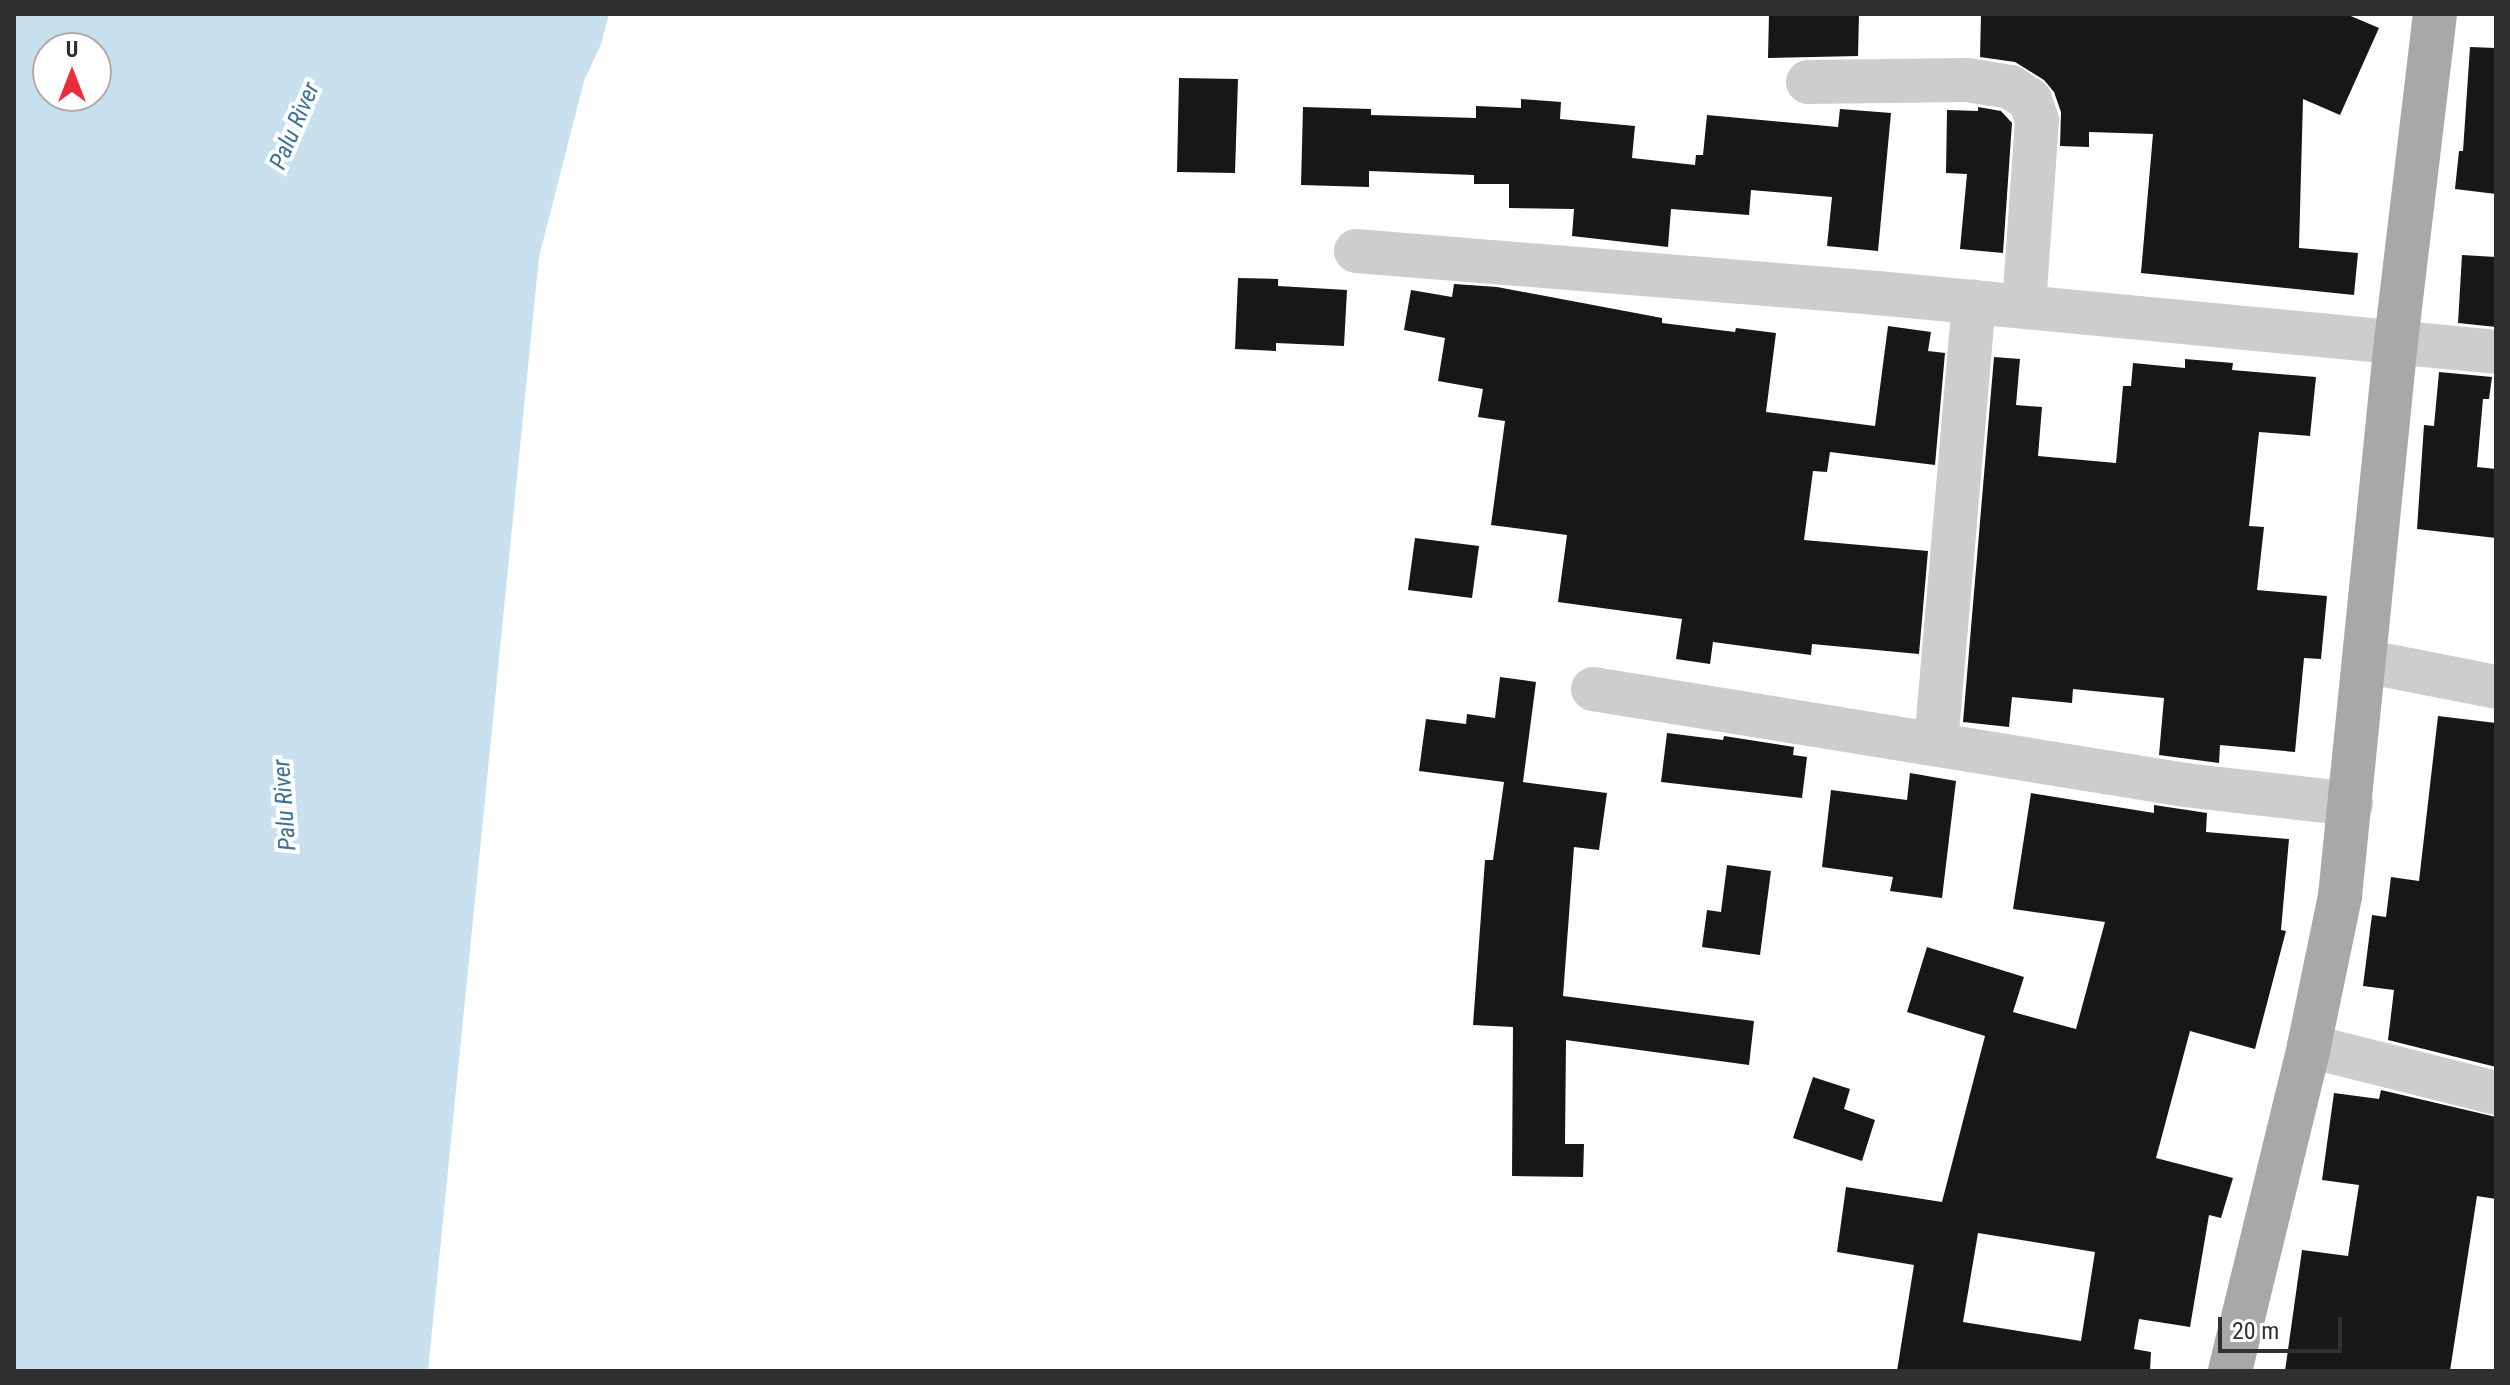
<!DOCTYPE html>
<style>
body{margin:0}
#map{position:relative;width:2510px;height:1385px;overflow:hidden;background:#fff;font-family:"Roboto Condensed",sans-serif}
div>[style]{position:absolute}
.water>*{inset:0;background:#c9e0ee}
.building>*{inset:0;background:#171717}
.minor>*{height:44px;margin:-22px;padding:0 22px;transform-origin:22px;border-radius:22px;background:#cdcdcd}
.major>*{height:44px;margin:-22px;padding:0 22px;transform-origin:22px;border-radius:22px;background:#a8a8a8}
span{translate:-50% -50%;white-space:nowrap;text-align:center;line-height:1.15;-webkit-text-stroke:8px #fff;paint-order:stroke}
.water-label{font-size:24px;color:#397397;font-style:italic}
.frame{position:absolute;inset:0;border:16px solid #303030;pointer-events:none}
.north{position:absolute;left:32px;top:32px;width:80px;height:80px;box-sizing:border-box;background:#fff;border:2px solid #acacac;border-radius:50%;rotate:0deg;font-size:22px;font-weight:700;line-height:32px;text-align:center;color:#303030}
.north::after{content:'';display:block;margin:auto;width:28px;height:36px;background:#ee2b3a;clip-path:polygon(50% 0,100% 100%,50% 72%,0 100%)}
.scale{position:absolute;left:2218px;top:1317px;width:124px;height:36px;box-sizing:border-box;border:4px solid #303030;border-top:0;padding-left:10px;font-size:24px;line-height:28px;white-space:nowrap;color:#303030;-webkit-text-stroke:6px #fff;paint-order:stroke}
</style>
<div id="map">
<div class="water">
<i style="clip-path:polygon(evenodd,14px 14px,609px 14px,601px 44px,584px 81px,539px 257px,428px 1371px,14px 1371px,14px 14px,48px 48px,96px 48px,96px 96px,48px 96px,48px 48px)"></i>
</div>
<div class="building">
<i style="clip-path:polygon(1769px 14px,1859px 14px,1858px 56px,1768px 58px)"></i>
<i style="clip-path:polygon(1981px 14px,2346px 14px,2379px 28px,2340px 115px,2303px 99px,2299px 248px,2358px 253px,2354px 295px,2141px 273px,2153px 134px,2089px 132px,2089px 147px,2060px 146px,2061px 112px,2054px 92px,2044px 80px,2015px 62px,1980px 57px)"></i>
<i style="clip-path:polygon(2470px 47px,2496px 48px,2496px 194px,2455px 189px,2459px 151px,2463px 151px)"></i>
<i style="clip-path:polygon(1179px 78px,1238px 79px,1235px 173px,1177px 172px)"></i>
<i style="clip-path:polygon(1521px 99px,1561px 102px,1560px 119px,1635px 126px,1632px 158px,1695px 165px,1696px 155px,1703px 155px,1707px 115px,1838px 127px,1840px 109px,1891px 113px,1878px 251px,1827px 246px,1832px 197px,1751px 190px,1749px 215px,1671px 209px,1668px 247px,1572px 236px,1574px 209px,1509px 208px,1509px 184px,1474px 184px,1474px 175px,1369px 171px,1369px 187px,1301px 185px,1303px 107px,1371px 109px,1371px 115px,1476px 118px,1476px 106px,1521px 108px)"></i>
<i style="clip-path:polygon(1978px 107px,2001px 111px,2012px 123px,2003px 253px,1960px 249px,1967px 174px,1946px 173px,1947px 110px,1978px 111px)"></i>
<i style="clip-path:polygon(2462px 255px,2496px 257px,2496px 327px,2458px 323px)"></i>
<i style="clip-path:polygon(1238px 278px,1278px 279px,1278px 286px,1347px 290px,1344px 346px,1276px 343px,1276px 351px,1235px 349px)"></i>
<i style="clip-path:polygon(1454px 284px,1497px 287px,1662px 318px,1662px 323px,1735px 332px,1736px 328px,1776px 333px,1766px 412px,1875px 426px,1888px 326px,1931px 332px,1928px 351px,1945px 353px,1935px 465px,1830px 452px,1827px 472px,1813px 471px,1804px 540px,1928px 551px,1919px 654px,1812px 644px,1811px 655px,1713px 642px,1710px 664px,1676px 659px,1682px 619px,1558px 602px,1567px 535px,1491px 525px,1505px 421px,1478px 417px,1483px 389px,1438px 381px,1445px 338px,1404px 330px,1411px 290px,1452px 297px)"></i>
<i style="clip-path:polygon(1994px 357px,2020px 359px,2016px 405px,2042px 407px,2038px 456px,2116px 463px,2123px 386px,2131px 386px,2133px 363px,2185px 368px,2185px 359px,2233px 363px,2232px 370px,2316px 377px,2310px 436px,2259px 432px,2249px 526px,2264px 527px,2257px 590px,2327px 596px,2321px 659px,2304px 658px,2295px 752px,2220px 745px,2219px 763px,2159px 755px,2164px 698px,2073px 689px,2072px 703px,2012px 697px,2009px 727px,1963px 722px)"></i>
<i style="clip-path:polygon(2439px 372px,2492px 377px,2489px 399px,2483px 399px,2477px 467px,2496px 469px,2496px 538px,2417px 529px,2424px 425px,2434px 426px)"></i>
<i style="clip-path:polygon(1415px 538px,1479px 546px,1472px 598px,1408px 590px)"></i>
<i style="clip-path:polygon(1500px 677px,1536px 682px,1523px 782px,1607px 793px,1599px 850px,1574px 847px,1563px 996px,1754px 1021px,1749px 1065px,1566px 1040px,1565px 1144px,1584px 1144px,1583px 1177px,1512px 1176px,1513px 1027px,1473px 1025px,1485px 860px,1493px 860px,1504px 782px,1419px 771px,1426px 719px,1466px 724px,1467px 714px,1495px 718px)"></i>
<i style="clip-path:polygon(2438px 716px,2496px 723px,2496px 1067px,2388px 1040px,2394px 990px,2363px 986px,2372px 915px,2386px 917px,2391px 877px,2419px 881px)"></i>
<i style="clip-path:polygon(1667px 733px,1723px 740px,1724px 736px,1794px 747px,1793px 755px,1807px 757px,1802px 798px,1661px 782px)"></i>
<i style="clip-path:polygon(1910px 773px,1956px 781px,1942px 898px,1890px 891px,1893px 877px,1822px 867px,1831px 790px,1907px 800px)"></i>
<i style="clip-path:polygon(evenodd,2031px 793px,2154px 813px,2154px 805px,2207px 813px,2206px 832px,2289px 839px,2281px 930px,2286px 931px,2255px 1049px,2190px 1031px,2156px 1158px,2233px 1178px,2221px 1218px,2209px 1215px,2190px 1327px,2139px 1319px,2134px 1349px,2151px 1352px,2150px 1371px,1897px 1371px,1914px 1265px,1837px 1252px,1846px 1187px,1942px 1202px,1985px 1036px,1907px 1012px,1927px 947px,2024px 977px,2013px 1012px,2076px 1029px,2105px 922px,2013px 909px,2031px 793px,1978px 1233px,2095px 1252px,2081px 1341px,1963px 1322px,1978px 1233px)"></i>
<i style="clip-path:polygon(1727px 865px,1771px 871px,1760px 955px,1702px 947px,1707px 910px,1721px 912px)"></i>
<i style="clip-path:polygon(1813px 1077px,1850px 1089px,1844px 1109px,1875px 1120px,1862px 1161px,1793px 1138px)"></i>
<i style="clip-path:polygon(2381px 1090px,2496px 1117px,2496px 1199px,2477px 1196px,2450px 1371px,2285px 1371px,2302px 1250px,2348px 1256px,2359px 1185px,2322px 1180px,2334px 1093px,2379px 1099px)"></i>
</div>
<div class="minor">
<i style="left:1808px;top:82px;width:159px;rotate:-0.7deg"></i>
<i style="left:1967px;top:80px;width:44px;rotate:9.2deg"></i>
<i style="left:2010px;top:87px;width:24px;rotate:33deg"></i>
<i style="left:2030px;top:100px;width:21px;rotate:71deg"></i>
<i style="left:2037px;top:120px;width:187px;rotate:94deg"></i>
<i style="left:1356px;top:251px;width:523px;rotate:4.61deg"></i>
<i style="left:1877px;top:293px;width:622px;rotate:5.44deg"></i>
<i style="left:2364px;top:661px;width:135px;rotate:11.1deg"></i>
<i style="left:1593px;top:689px;width:600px;rotate:9.21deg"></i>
<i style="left:2185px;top:785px;width:167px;rotate:6.5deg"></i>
<i style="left:1936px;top:744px;width:444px;rotate:-85.1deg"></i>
<i style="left:2309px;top:1046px;width:193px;rotate:14.1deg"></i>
</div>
<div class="major">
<i style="left:2230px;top:1371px;width:334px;rotate:-76.3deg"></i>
<i style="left:2309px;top:1046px;width:153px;rotate:-78.3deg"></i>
<i style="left:2340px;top:896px;width:558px;rotate:-84.24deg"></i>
<i style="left:2396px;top:341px;width:329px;rotate:-83.2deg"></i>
</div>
<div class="water-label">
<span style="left:295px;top:126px;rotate:-67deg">Palu River</span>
<span style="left:285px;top:805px;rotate:-94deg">Palu River</span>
</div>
<div class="frame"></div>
<div class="north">U</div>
<div class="scale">20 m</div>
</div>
